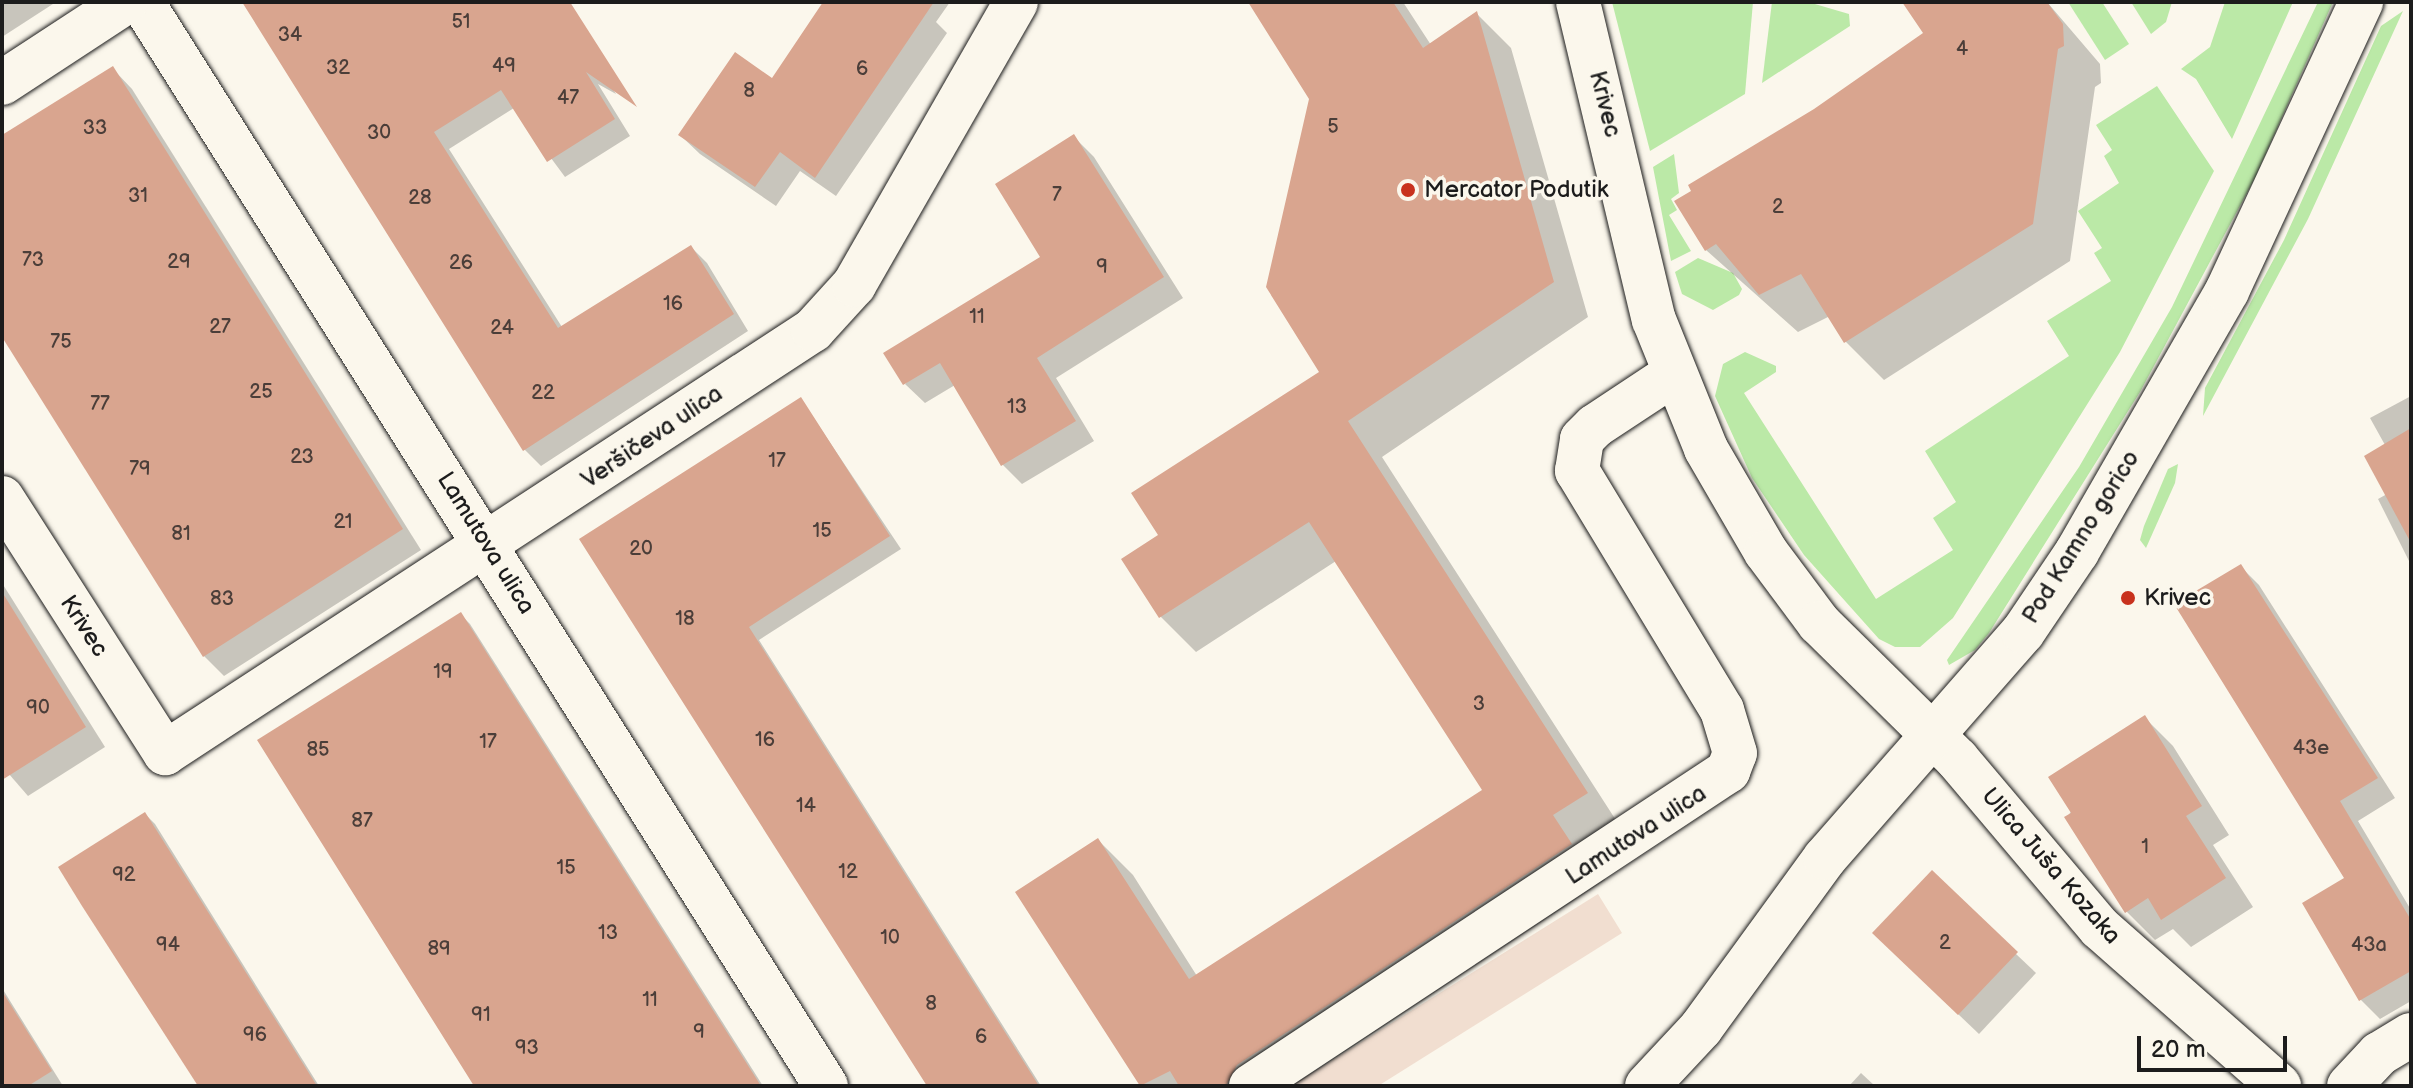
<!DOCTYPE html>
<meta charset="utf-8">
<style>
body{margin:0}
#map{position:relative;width:2413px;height:1088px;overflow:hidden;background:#fbf7ec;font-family:"Balsamiq Sans",sans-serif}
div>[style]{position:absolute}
.built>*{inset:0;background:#f1ded0}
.green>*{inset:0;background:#bbe9a7}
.shadow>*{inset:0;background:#0003}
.building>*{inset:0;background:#d9a58f}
.roads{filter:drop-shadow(0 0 2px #1c1c1c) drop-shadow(0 0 2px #1c1c1c)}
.minor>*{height:44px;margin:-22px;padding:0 22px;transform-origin:22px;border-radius:22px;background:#fbf7ec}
.dots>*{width:22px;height:22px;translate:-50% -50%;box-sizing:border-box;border:4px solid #fbf7ec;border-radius:50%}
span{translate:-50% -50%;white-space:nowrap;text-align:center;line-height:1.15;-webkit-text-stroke:7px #fbf7ec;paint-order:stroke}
.number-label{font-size:20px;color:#4b3e39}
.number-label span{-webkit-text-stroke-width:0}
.street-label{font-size:24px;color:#1c1c1c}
.poi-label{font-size:24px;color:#1c1c1c}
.left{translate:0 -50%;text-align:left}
.frame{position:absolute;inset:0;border:4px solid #1c1c1c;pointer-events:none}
.scale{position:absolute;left:2137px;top:1036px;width:150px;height:36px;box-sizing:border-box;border:4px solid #1c1c1c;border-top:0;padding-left:10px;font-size:24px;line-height:28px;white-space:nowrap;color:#1c1c1c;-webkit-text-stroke:6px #fbf7ec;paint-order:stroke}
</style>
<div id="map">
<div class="built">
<i style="clip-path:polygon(1598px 894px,1622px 933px,1378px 1086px,1291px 1086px)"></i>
</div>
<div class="green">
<i style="clip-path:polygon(1612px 2px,1753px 2px,1745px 94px,1650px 151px)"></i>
<i style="clip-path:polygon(1772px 2px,1808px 2px,1849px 14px,1850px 26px,1762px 83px)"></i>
<i style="clip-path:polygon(2068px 2px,2102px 2px,2129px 44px,2105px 60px)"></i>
<i style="clip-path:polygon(2131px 2px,2172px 2px,2166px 22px,2151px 34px)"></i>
<i style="clip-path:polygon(2225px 2px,2293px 2px,2232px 139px,2196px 79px,2181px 69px,2210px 47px)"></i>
<i style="clip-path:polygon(2318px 2px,2333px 2px,2255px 178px,2140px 392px,1989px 633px,1975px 650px,1949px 665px,1947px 660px,2079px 467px,2172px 307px)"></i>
<i style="clip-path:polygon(2403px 11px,2308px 219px,2203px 416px,2205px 388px,2284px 240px,2381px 26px)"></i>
<i style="clip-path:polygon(2157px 86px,2214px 171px,2120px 352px,1953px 618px,1920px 647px,1895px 647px,1879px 639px,1804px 555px,1752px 478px,1715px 396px,1723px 364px,1745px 352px,1776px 366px,1776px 372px,1744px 393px,1876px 599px,1953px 550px,1933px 518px,1956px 502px,1925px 451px,2069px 356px,2047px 321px,2111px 281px,2094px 253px,2102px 248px,2078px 211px,2119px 183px,2104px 156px,2112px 150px,2096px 125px)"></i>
<i style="clip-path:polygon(1674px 154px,1679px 193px,1671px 199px,1677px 210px,1669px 215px,1691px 251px,1671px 261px,1653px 167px)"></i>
<i style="clip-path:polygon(1698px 258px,1733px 273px,1742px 289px,1739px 295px,1713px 310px,1682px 294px,1675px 272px)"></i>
<i style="clip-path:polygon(2178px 464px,2175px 483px,2146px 548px,2140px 540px,2144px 526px,2168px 469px)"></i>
</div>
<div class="shadow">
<i style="clip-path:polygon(2px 2px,56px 2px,2px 37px)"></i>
<i style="clip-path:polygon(244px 2px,557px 2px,616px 94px,598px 84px,630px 136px,565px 177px,514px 108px,449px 149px,562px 327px,691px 247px,707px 263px,748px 331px,541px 466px,524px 449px)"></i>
<i style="clip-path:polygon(826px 2px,950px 2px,936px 22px,947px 33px,836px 196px,800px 171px,776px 206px,700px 154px,680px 135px,773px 81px)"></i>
<i style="clip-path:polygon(1251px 2px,1403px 2px,1431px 45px,1477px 14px,1511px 48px,1588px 317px,1382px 457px,1621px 828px,1586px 850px,1605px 880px,1293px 1086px,1142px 1086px,1018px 893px,1098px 840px,1133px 875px,1197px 976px,1485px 791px,1336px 561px,1196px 652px,1161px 617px,1124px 559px,1161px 536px,1321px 373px,1311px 99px)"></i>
<i style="clip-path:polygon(1904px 2px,2047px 2px,2100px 64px,2101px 83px,2095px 87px,2070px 261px,1884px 380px,1846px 342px,1830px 316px,1798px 332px,1706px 250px,1815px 111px,1925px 34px)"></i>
<i style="clip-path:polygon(113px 69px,132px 89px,421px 550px,224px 676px,204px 656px,2px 333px,2px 139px)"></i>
<i style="clip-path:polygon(1074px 137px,1094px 157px,1183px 298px,1056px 378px,1094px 441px,1022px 484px,1003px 465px,955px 385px,925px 403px,905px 384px,1043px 257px)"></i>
<i style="clip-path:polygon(2411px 396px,2411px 565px,2378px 499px,2387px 494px,2385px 445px,2370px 418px)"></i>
<i style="clip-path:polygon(801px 399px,901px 549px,759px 640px,1041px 1086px,929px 1086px,582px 539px)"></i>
<i style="clip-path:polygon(2240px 566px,2259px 585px,2395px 798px,2358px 821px,2411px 910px,2411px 1001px,2380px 1019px,2361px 1000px,2347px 879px)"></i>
<i style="clip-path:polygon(2px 583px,105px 747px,28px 796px,2px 766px)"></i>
<i style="clip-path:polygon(460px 614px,470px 624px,763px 1086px,477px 1086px)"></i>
<i style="clip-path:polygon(2144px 717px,2173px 746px,2229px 835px,2213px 845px,2253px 907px,2191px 947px,2173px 929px,2155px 940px,2127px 912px,2067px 817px)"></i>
<i style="clip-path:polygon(145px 814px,155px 824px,319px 1086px,199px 1086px)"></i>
<i style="clip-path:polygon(1894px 953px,2016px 954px,2036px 973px,1979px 1034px)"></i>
<i style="clip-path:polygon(2px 988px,63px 1086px,2px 1086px)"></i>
<i style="clip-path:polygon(1861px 1073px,1875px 1086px,1849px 1086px)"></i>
</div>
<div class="building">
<i style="clip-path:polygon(242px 2px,570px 2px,637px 107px,586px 72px,615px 119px,547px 162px,501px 90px,434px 132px,558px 328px,691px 245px,734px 314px,523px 451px)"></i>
<i style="clip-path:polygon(823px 2px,934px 2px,815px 178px,780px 152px,755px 187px,678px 135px,735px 52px,772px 78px)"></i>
<i style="clip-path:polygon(1248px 2px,1393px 2px,1423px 48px,1477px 11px,1554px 282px,1348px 421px,1588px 793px,1553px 815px,1572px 844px,1237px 1065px,1226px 1086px,1179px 1086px,1170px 1071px,1140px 1086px,1015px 892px,1098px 838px,1189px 979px,1482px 790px,1309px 522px,1159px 618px,1121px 559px,1158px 535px,1131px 493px,1319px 372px,1266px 287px,1309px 99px)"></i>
<i style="clip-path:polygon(1902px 2px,2047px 2px,2063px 24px,2064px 46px,2058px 49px,2033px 224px,1844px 343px,1801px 274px,1759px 295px,1716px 244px,1705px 251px,1674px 201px,1691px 191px,1688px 185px,1814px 109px,1923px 33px)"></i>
<i style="clip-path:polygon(113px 66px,403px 529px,203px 657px,2px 337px,2px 135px)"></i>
<i style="clip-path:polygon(1074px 134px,1164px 277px,1037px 358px,1076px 421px,1001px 466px,940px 363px,903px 385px,883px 353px,1040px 257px,995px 184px)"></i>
<i style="clip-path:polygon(801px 397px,890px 536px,749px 627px,1039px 1086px,927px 1086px,579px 539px)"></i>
<i style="clip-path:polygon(2411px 428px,2411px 543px,2364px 456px)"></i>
<i style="clip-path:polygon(2241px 564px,2378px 778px,2340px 801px,2411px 920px,2411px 971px,2359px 1001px,2302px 903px,2344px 878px,2174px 604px)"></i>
<i style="clip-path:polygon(2px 592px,86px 727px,2px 780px)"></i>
<i style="clip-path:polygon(461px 612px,505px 682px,761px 1086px,474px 1086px,257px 740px)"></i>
<i style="clip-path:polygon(2145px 715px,2202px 806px,2186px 816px,2226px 878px,2161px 920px,2148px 898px,2125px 913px,2064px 817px,2071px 813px,2048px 777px)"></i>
<i style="clip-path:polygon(145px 812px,198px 896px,317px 1086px,198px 1086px,82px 906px,58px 867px)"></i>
<i style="clip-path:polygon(1932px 870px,2018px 952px,1958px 1015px,1872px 933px)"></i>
<i style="clip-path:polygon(2px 991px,52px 1071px,28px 1086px,2px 1086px)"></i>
</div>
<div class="roads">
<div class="minor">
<i style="left:142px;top:2px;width:1282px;rotate:57.75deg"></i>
<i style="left:1578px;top:2px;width:327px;rotate:76.6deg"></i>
<i style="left:1654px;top:320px;width:139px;rotate:68deg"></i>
<i style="left:1706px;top:449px;width:119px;rotate:59.8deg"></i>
<i style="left:1766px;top:552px;width:89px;rotate:53.3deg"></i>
<i style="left:1819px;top:623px;width:194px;rotate:44.6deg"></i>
<i style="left:1957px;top:759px;width:221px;rotate:49.8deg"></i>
<i style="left:2100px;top:928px;width:239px;rotate:41.4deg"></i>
<i style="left:2px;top:83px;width:148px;rotate:-33.2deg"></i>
<i style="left:2px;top:498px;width:303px;rotate:57.4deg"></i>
<i style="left:165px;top:753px;width:774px;rotate:-33.14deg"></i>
<i style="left:813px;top:330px;width:61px;rotate:-47.7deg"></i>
<i style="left:854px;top:285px;width:326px;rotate:-60.2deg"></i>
<i style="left:1251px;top:1086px;width:572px;rotate:-33.44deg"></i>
<i style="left:1728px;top:771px;width:19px;rotate:-69deg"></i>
<i style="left:1735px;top:753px;width:45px;rotate:-106.8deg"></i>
<i style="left:1722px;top:710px;width:280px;rotate:-121.2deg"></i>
<i style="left:1577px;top:471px;width:32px;rotate:-81deg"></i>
<i style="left:1582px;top:439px;width:18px;rotate:-45deg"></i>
<i style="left:1595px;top:426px;width:95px;rotate:-33.4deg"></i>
<i style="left:1647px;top:1086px;width:79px;rotate:-47deg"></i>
<i style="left:1701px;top:1028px;width:210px;rotate:-53.9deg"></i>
<i style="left:1825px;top:858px;width:300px;rotate:-48.8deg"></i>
<i style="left:2023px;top:632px;width:97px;rotate:-56deg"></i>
<i style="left:2077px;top:552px;width:301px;rotate:-60.1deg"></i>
<i style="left:2227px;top:291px;width:319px;rotate:-65.1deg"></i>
<i style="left:2349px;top:1086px;width:44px;rotate:-46.8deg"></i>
<i style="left:2379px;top:1054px;width:37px;rotate:-31deg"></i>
</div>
</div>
<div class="dots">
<i style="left:1408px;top:190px;background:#c8321e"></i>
<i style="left:2128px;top:598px;background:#c8321e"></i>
</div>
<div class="number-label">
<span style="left:461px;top:22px">51</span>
<span style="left:290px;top:35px">34</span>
<span style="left:1962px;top:49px">4</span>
<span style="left:504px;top:66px">49</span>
<span style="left:338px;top:68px">32</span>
<span style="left:862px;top:69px">6</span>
<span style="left:749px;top:91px">8</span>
<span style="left:568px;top:98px">47</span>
<span style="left:1333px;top:127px">5</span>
<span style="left:95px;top:128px">33</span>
<span style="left:379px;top:133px">30</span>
<span style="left:1057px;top:195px">7</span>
<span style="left:138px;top:196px">31</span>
<span style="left:420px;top:198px">28</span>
<span style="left:1778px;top:207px">2</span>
<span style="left:33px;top:260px">73</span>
<span style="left:179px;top:262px">29</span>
<span style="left:461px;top:263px">26</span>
<span style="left:1102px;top:267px">9</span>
<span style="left:673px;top:304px">16</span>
<span style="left:977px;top:317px">11</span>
<span style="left:220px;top:327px">27</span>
<span style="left:502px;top:328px">24</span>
<span style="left:61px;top:342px">75</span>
<span style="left:261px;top:392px">25</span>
<span style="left:543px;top:393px">22</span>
<span style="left:100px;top:404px">77</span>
<span style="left:1017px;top:407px">13</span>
<span style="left:302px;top:457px">23</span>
<span style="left:777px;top:461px">17</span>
<span style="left:140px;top:469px">79</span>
<span style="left:343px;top:522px">21</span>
<span style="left:822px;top:531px">15</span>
<span style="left:181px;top:534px">81</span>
<span style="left:641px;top:549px">20</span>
<span style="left:222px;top:599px">83</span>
<span style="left:685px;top:619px">18</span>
<span style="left:443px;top:672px">19</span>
<span style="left:1479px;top:704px">3</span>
<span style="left:38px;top:708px">90</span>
<span style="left:765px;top:740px">16</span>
<span style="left:488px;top:742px">17</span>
<span style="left:2311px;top:748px">43e</span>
<span style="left:318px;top:750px">85</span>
<span style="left:806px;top:806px">14</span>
<span style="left:362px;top:821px">87</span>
<span style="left:2145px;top:847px">1</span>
<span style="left:566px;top:868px">15</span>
<span style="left:848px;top:872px">12</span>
<span style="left:124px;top:875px">92</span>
<span style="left:608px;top:933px">13</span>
<span style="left:890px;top:938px">10</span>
<span style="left:1945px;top:943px">2</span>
<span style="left:168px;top:945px">94</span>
<span style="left:2369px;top:945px">43a</span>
<span style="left:439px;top:949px">89</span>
<span style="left:650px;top:1000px">11</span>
<span style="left:931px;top:1004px">8</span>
<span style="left:481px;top:1015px">91</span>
<span style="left:699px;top:1032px">9</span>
<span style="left:255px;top:1035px">96</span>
<span style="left:981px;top:1037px">6</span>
<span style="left:527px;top:1048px">93</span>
</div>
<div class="street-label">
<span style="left:1605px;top:104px;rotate:76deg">Krivec</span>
<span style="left:652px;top:437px;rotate:-34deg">Veršičeva ulica</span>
<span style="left:2081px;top:537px;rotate:-58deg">Pod Kamno gorico</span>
<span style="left:486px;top:543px;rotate:58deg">Lamutova ulica</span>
<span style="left:84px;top:626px;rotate:57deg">Krivec</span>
<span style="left:1636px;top:835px;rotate:-33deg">Lamutova ulica</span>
<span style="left:2051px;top:866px;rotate:49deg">Ulica Juša Kozaka</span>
</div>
<div class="poi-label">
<span class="left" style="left:1424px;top:190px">Mercator Podutik</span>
<span class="left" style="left:2144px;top:598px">Krivec</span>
</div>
<div class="frame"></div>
<div class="scale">20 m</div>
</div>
